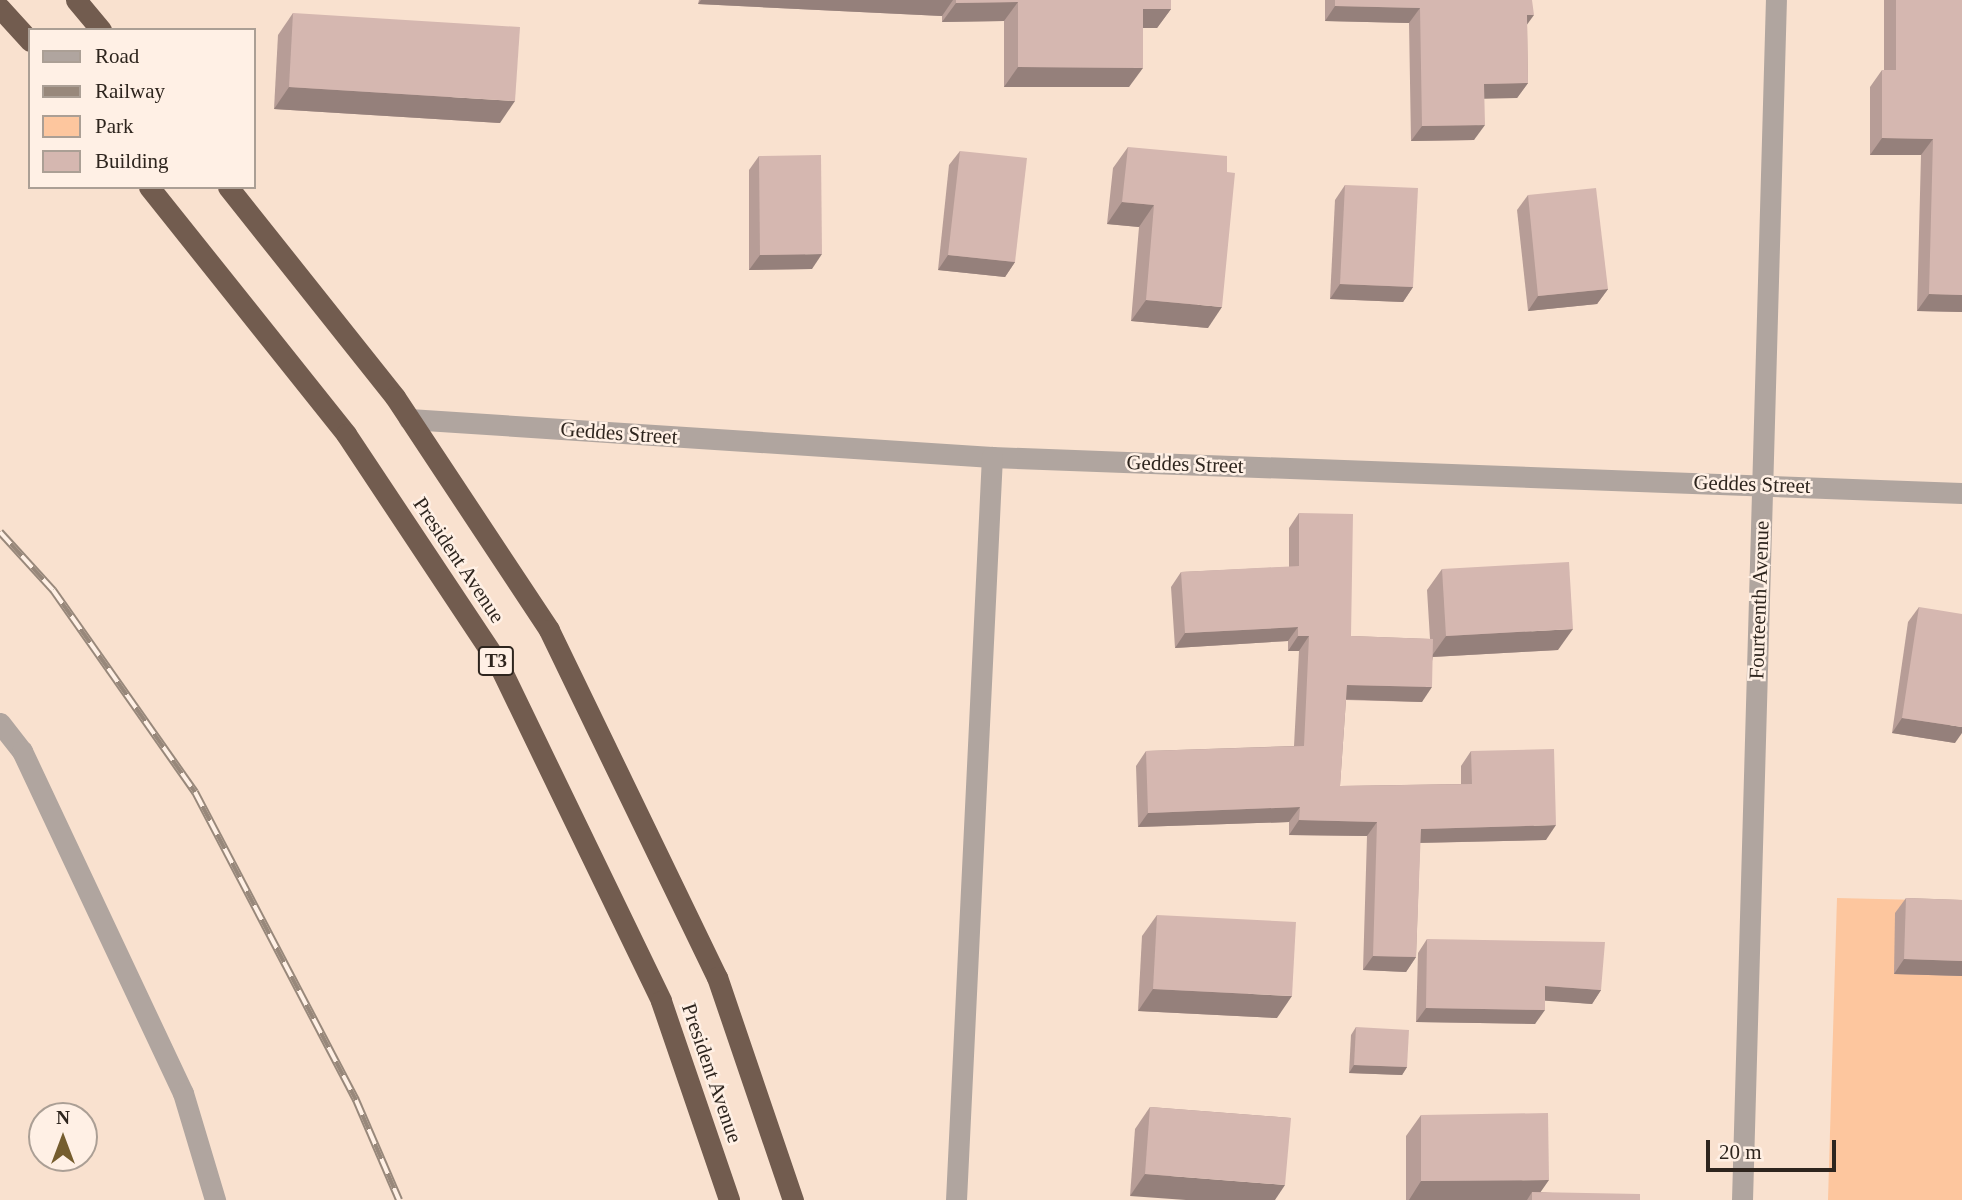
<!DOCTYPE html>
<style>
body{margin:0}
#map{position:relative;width:1962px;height:1200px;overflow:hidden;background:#f9e1cf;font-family:"Times New Roman",serif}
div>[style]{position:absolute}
.green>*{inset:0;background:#fdc69e}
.street>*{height:21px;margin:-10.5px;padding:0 10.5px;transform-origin:10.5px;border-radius:10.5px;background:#b0a59f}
.highway>*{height:21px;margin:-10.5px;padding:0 10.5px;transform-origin:10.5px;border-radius:10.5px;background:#725c4f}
.rail>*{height:8px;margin-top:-4px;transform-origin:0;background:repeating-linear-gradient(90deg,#fff0e5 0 16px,#98887b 0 32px);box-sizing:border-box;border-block:2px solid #98887b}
.wall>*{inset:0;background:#b79d97}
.shaded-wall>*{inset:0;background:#95807b}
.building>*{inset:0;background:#d5b7b0}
span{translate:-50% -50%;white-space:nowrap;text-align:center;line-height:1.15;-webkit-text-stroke:5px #fff0e5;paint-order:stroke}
.shield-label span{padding:2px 5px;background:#fff0e5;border:2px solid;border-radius:5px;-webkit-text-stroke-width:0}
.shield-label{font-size:19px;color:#2e251e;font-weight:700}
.street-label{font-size:21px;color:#2e251e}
.legend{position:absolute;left:28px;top:28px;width:228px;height:161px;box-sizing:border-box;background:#fff0e5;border:2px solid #ab9f95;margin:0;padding:9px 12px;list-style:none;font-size:21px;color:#2e251e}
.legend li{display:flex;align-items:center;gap:14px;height:35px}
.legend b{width:35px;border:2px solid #ab9f95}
.north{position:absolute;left:28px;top:1102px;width:70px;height:70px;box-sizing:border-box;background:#fff0e5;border:2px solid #ab9f95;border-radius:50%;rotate:0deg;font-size:19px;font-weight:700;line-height:28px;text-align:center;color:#2e251e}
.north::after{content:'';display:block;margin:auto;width:24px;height:32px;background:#755d2e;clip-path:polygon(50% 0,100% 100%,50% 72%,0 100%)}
.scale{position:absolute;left:1706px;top:1140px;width:130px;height:32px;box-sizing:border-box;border:4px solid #2e251e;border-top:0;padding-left:9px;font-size:21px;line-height:24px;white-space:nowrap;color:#2e251e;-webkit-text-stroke:5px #fff0e5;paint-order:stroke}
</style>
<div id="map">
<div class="green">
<i style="clip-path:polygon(1837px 898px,1962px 901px,1962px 1200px,1828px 1200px)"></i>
</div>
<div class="street">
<i style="left:409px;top:419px;width:584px;rotate:3.73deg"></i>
<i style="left:992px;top:457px;width:971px;rotate:2.13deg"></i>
<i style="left:0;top:723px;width:36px;rotate:52deg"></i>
<i style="left:22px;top:751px;width:378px;rotate:64.8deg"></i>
<i style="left:183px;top:1093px;width:112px;rotate:73.3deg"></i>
<i style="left:956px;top:1200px;width:744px;rotate:-87.23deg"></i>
<i style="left:1742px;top:1200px;width:1200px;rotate:-88.38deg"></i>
</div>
<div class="highway">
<i style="left:76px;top:0;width:39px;rotate:50deg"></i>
<i style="left:0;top:8px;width:45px;rotate:47.7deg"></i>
<i style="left:149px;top:187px;width:316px;rotate:51.4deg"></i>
<i style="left:346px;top:434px;width:273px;rotate:56.4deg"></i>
<i style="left:497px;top:661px;width:377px;rotate:64.2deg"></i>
<i style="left:661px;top:1001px;width:210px;rotate:71.1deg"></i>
<i style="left:228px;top:187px;width:268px;rotate:51.5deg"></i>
<i style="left:395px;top:397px;width:279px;rotate:56.5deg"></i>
<i style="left:549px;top:630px;width:386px;rotate:64.2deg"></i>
<i style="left:717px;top:977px;width:236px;rotate:71.2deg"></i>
</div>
<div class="rail">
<i style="left:0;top:532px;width:79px;rotate:47.6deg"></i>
<i style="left:53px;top:590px;width:247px;rotate:54.9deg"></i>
<i style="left:195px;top:792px;width:348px;rotate:62.4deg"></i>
<i style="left:356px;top:1100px;width:109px;rotate:66.7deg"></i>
</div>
<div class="wall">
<i style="clip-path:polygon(699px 0,1171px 0,1171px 9px,1157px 28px,1143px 28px,1129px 87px,1004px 87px,1004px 21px,942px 22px,942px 16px,698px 4px)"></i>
<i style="clip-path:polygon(1325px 0,1532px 0,1527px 24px,1528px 83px,1517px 98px,1484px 98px,1474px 140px,1411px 141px,1409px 23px,1325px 21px)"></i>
<i style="clip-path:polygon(1884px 0,1962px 0,1962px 312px,1917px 311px,1921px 155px,1870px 155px,1870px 87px,1882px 70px,1884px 70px)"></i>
<i style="clip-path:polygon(293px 13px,500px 123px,274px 109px,278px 35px)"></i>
<i style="clip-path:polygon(1128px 147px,1208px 328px,1131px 321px,1139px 227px,1107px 224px,1113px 168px)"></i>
<i style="clip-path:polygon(960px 151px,1015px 262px,1005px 277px,938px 270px,949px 165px)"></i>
<i style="clip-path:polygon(759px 156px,812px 269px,749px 270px,749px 170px)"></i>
<i style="clip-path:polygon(1345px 185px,1413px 287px,1403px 302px,1330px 299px,1335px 200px)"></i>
<i style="clip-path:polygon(1528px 195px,1608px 289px,1597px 304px,1528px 311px,1517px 210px)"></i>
<i style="clip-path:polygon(1299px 513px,1351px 636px,1430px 639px,1427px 590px,1442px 569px,1558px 650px,1433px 657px,1422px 702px,1346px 700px,1340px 786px,1461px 784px,1461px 766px,1471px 751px,1546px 840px,1420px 843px,1416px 957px,1406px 972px,1363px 970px,1367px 836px,1289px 835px,1289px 822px,1138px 827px,1136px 766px,1146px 751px,1294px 746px,1299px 651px,1288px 651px,1288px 641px,1175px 648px,1171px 587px,1181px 572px,1289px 567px,1289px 528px)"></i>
<i style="clip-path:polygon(1919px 607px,1955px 743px,1892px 733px,1908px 622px)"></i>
<i style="clip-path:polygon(1906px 898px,1962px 900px,1962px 976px,1894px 974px,1895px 913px)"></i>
<i style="clip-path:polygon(1157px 915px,1277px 1018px,1138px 1011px,1142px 936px)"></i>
<i style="clip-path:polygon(1427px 939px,1601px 990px,1592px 1004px,1545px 1000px,1535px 1024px,1416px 1022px,1418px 953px)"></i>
<i style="clip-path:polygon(1356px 1027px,1407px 1067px,1402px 1075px,1349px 1073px,1351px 1035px)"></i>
<i style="clip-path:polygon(1150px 1107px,1291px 1118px,1130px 1196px,1135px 1129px)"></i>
<i style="clip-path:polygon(1421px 1115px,1540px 1192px,1640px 1200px,1406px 1200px,1406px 1136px)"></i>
</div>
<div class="shaded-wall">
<i style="clip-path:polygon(701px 0,953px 0,942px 16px,698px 4px)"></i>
<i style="clip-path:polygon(1018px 2px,1004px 21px,942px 22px,956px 3px)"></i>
<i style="clip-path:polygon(1335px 6px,1420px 8px,1409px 23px,1325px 21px)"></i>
<i style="clip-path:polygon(1143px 9px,1171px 9px,1157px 28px,1129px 28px)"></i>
<i style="clip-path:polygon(1527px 15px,1534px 15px,1523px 30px)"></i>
<i style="clip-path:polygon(1018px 67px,1143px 68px,1129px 87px,1004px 87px)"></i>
<i style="clip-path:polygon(1528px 83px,1517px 98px,1474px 99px,1484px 84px)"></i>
<i style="clip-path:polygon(289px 87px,515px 101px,500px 123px,274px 109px)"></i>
<i style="clip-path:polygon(1485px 125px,1474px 140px,1411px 141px,1422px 126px)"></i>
<i style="clip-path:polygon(1882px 138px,1933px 139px,1921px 155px,1870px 155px)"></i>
<i style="clip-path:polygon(1122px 202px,1154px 205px,1139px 227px,1107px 224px)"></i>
<i style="clip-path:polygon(822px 254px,812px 269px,749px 270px,760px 255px)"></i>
<i style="clip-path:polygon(948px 255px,1015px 262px,1005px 277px,938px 270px)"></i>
<i style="clip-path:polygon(1340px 284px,1413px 287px,1403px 302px,1330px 299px)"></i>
<i style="clip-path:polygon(1608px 289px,1597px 304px,1528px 311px,1538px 296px)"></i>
<i style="clip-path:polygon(1929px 294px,1962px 295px,1962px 312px,1917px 311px)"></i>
<i style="clip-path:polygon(1146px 300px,1222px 307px,1208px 328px,1131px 321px)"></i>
<i style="clip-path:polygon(1298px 627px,1288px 641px,1175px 648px,1185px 633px)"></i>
<i style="clip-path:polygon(1573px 629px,1558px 650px,1431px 657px,1446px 636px)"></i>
<i style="clip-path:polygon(1298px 636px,1309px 636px,1299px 651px,1288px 651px)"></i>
<i style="clip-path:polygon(1347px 685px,1432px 687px,1422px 702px,1336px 699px)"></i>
<i style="clip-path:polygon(1902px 718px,1962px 727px,1962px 733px,1955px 743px,1892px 733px)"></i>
<i style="clip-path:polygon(1300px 807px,1289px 822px,1138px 827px,1148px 813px)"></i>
<i style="clip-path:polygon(1299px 820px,1377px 822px,1367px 836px,1289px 835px)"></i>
<i style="clip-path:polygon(1556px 825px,1546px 840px,1411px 843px,1421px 829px)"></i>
<i style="clip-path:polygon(1373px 956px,1416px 957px,1406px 972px,1363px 970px)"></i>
<i style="clip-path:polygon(1904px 959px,1962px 961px,1962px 976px,1894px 974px)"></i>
<i style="clip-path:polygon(1545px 986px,1601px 990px,1592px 1004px,1535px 1000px)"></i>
<i style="clip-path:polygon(1153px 989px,1292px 996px,1277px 1018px,1138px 1011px)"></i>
<i style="clip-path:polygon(1426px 1008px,1545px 1010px,1535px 1024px,1416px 1022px)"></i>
<i style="clip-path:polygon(1354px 1065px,1407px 1067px,1402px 1075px,1349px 1073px)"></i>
<i style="clip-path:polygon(1145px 1174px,1285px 1185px,1275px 1200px,1186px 1200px,1130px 1196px)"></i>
<i style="clip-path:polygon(1549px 1180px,1535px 1200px,1532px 1192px,1527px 1200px,1409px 1200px,1421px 1181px)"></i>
</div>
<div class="building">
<i style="clip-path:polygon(956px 0,1171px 0,1171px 9px,1143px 9px,1143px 68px,1018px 67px,1018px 2px,956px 3px)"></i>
<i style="clip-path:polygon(1335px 0,1532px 0,1534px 15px,1527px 15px,1528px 83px,1484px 84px,1485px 125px,1422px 126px,1420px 8px,1335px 6px)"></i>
<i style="clip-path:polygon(1896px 0,1962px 0,1962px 295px,1929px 294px,1933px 139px,1882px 138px,1882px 70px,1896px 70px)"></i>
<i style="clip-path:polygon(293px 13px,520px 27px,515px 101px,289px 87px)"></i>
<i style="clip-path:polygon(1128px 147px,1227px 156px,1227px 172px,1235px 173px,1222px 307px,1146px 300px,1154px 205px,1122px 202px)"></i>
<i style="clip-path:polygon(960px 151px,1027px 158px,1015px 262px,948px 255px)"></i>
<i style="clip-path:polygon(821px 155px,822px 254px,760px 255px,759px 156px)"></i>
<i style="clip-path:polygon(1345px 185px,1418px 188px,1413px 287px,1340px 284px)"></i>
<i style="clip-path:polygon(1596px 188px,1608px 289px,1538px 296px,1528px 195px)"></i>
<i style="clip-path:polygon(1299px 513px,1353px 514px,1351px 636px,1433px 639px,1432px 687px,1347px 685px,1340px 786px,1472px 784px,1471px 751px,1554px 749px,1556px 825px,1421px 829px,1416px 957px,1373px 956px,1377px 822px,1299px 820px,1300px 807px,1148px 813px,1146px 751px,1304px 746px,1309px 636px,1298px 636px,1298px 627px,1185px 633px,1181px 572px,1299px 566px)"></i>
<i style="clip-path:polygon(1569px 562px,1573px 629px,1446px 636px,1442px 569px)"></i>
<i style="clip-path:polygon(1919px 607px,1962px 614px,1962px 727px,1902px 718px)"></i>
<i style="clip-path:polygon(1906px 898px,1962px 900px,1962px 961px,1904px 959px)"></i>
<i style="clip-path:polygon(1157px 915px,1296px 922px,1292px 996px,1153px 989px)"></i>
<i style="clip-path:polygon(1427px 939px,1605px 942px,1601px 990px,1545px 986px,1545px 1010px,1426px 1008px)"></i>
<i style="clip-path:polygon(1356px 1027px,1409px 1030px,1407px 1067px,1354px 1065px)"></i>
<i style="clip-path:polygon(1150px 1107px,1291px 1118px,1285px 1185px,1145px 1174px)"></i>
<i style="clip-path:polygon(1548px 1113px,1549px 1180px,1421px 1181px,1421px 1115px)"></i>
<i style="clip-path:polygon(1532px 1192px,1640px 1194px,1640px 1200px,1532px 1200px)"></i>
</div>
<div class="shield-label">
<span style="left:496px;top:661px">T3</span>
</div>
<div class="street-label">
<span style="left:619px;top:433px;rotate:4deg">Geddes Street</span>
<span style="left:1185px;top:464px;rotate:2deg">Geddes Street</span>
<span style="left:1752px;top:484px;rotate:2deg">Geddes Street</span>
<span style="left:459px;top:560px;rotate:56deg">President Avenue</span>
<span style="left:1759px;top:600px;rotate:-88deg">Fourteenth Avenue</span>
<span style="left:712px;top:1073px;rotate:71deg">President Avenue</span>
</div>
<ul class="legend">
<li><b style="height:9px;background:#b0a59f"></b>Road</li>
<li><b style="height:9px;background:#98887b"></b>Railway</li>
<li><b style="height:19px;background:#fdc69e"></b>Park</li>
<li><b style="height:19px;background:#d5b7b0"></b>Building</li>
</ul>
<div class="north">N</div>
<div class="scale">20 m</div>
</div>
